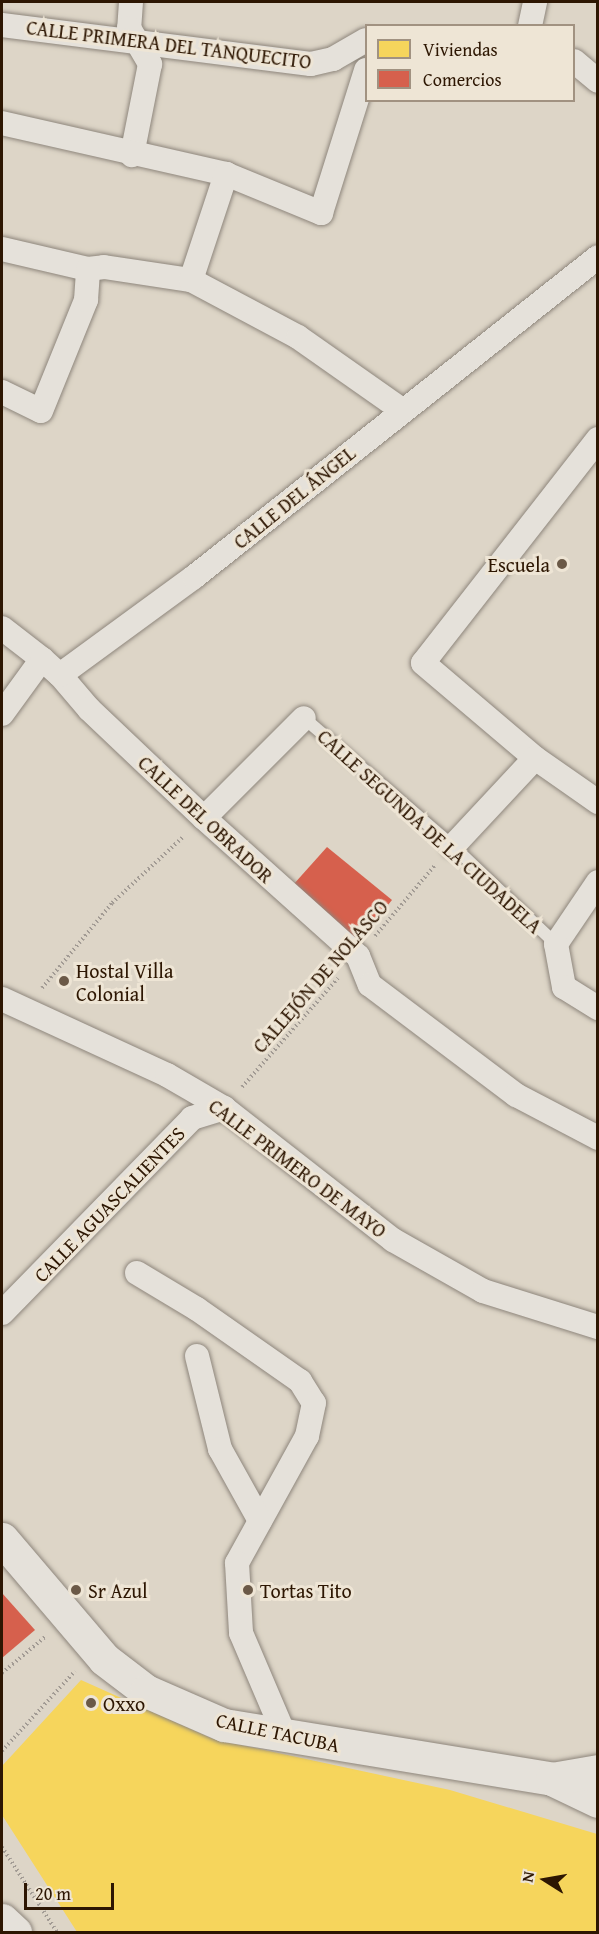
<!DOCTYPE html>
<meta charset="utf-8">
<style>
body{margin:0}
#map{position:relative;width:599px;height:1934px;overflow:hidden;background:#ddd5c7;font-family:"Gentium Book Plus",serif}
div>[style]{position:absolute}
.homes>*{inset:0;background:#f6d55c}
.shops>*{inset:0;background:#d6604d}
.path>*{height:4px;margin-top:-2px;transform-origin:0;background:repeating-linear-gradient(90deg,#a29b94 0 1.5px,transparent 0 4.5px)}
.roads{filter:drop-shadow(0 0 2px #8e867c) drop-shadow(0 0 2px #8e867c)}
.lane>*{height:12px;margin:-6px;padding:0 6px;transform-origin:6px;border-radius:6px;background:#e5e1da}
.street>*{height:24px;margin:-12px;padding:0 12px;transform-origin:12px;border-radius:12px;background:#e5e1da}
.secondary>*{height:33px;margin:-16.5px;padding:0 16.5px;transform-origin:16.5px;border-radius:16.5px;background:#e5e1da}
.dots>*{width:16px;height:16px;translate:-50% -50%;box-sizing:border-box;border:3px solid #eee5d5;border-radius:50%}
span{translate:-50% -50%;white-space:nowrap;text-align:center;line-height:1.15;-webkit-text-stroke:6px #eee5d5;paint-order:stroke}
.street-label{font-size:20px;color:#2d1602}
.poi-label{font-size:20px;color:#2d1602}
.right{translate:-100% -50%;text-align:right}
.left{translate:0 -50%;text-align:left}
.frame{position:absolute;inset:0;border:3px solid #2d1602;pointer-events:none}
.legend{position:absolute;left:365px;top:24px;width:210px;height:78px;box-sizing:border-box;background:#eee5d5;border:2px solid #a19281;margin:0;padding:8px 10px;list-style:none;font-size:18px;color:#2d1602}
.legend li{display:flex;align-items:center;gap:12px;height:30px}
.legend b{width:30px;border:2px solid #a19281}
.north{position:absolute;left:515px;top:1850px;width:60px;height:60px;-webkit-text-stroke:4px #eee5d5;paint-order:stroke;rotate:281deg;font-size:16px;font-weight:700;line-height:24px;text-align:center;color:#2d1602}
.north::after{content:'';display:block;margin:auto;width:21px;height:27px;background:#2d1602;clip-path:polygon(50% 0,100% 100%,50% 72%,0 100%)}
.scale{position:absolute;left:24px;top:1883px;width:90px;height:27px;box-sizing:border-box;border:3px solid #2d1602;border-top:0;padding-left:8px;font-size:18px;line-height:21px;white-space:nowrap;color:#2d1602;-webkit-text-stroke:4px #eee5d5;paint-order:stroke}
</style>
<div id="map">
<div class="homes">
<i style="clip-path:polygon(81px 1680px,213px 1739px,450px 1790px,597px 1834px,597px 1932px,77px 1932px,2px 1815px,2px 1766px)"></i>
</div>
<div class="shops">
<i style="clip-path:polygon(327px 847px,392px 900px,357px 943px,293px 885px)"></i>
<i style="clip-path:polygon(2px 1593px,35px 1630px,2px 1658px)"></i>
</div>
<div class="path">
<i style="left:375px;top:936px;width:94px;rotate:-49.7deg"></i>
<i style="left:42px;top:988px;width:110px;rotate:-50.5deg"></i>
<i style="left:112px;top:903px;width:98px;rotate:-42.9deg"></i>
<i style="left:242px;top:1087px;width:145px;rotate:-48.6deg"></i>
<i style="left:2px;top:1673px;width:56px;rotate:-39.9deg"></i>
<i style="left:2px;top:1751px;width:108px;rotate:-47.6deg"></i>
<i style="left:2px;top:1847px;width:101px;rotate:57.1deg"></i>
</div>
<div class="roads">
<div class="lane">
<i style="left:304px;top:718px;width:196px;rotate:40.7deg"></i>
<i style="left:453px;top:846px;width:142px;rotate:43.6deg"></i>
</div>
<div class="street">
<i style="left:131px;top:2px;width:26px;rotate:94deg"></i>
<i style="left:129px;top:28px;width:42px;rotate:59.7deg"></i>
<i style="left:150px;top:64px;width:93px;rotate:101.2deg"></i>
<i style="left:2px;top:25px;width:311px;rotate:7.2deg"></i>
<i style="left:311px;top:64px;width:23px;rotate:-13deg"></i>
<i style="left:333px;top:59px;width:38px;rotate:-30deg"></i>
<i style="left:530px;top:26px;width:25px;rotate:-78deg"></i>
<i style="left:574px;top:61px;width:31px;rotate:40deg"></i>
<i style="left:2px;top:123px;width:230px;rotate:12.8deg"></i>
<i style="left:226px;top:174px;width:103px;rotate:22.3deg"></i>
<i style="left:321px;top:213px;width:150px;rotate:-72.5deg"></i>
<i style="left:2px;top:249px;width:88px;rotate:13.1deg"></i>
<i style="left:88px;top:269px;width:16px;rotate:-7deg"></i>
<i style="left:104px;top:267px;width:88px;rotate:8.5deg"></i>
<i style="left:191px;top:280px;width:121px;rotate:28deg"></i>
<i style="left:298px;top:337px;width:127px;rotate:35.1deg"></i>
<i style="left:191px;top:280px;width:112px;rotate:-71.7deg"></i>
<i style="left:2px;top:392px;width:43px;rotate:26deg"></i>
<i style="left:41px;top:411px;width:120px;rotate:-67.9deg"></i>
<i style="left:86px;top:300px;width:31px;rotate:-86deg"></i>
<i style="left:598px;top:439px;width:284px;rotate:128deg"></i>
<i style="left:423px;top:663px;width:147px;rotate:40.3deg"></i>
<i style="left:535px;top:758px;width:77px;rotate:34.9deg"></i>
<i style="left:2px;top:628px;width:51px;rotate:37.8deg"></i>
<i style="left:60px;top:675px;width:45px;rotate:49.5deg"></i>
<i style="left:89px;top:709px;width:158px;rotate:43.5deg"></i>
<i style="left:204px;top:818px;width:207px;rotate:41.9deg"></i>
<i style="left:358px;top:956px;width:31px;rotate:68deg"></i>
<i style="left:370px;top:985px;width:183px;rotate:37deg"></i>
<i style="left:516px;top:1095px;width:93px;rotate:27.7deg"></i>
<i style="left:2px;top:714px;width:68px;rotate:-54deg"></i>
<i style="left:42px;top:659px;width:24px;rotate:42deg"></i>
<i style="left:60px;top:675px;width:166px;rotate:-36.2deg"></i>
<i style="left:194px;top:577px;width:515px;rotate:-38.38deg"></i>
<i style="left:204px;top:818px;width:141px;rotate:-45deg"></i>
<i style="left:453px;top:846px;width:120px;rotate:-47deg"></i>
<i style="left:598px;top:882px;width:75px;rotate:124.1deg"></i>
<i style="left:556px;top:944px;width:44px;rotate:79.5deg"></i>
<i style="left:564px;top:987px;width:40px;rotate:32deg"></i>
<i style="left:2px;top:999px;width:182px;rotate:24.7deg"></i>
<i style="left:167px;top:1075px;width:66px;rotate:30.1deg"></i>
<i style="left:224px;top:1108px;width:214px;rotate:38deg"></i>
<i style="left:393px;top:1240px;width:103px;rotate:29.5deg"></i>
<i style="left:483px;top:1291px;width:121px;rotate:17.4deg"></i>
<i style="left:137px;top:1273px;width:70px;rotate:31deg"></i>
<i style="left:197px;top:1309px;width:126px;rotate:35deg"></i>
<i style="left:300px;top:1381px;width:26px;rotate:58deg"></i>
<i style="left:314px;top:1403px;width:34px;rotate:102deg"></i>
<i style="left:307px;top:1436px;width:145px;rotate:118.9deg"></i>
<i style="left:237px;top:1563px;width:70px;rotate:86.7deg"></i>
<i style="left:241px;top:1633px;width:112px;rotate:66.9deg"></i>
<i style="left:2px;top:1313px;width:272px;rotate:-45.7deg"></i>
<i style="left:192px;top:1118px;width:34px;rotate:-17deg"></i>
<i style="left:197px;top:1356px;width:96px;rotate:76.1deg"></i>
<i style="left:220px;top:1449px;width:82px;rotate:60.9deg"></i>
</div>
<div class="secondary">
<i style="left:2px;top:1539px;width:157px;rotate:49.6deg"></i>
<i style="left:104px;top:1659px;width:53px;rotate:37.3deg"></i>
<i style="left:146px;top:1691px;width:85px;rotate:23.6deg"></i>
<i style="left:224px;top:1725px;width:332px;rotate:9.3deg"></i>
<i style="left:552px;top:1779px;width:51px;rotate:25.6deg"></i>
<i style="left:552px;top:1779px;width:47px;rotate:-9.9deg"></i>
<i style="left:2px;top:1920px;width:18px;rotate:43deg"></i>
</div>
</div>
<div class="dots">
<i style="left:562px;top:564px;background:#6b5947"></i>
<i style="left:64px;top:981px;background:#6b5947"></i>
<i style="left:76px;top:1590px;background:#6b5947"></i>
<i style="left:248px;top:1590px;background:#6b5947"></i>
<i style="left:91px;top:1703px;background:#6b5947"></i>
</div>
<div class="street-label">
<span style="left:169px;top:44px;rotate:7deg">CALLE PRIMERA DEL TANQUECITO</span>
<span style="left:294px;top:497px;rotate:-39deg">CALLE DEL ÁNGEL</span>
<span style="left:206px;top:819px;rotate:43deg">CALLE DEL OBRADOR</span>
<span style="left:430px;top:831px;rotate:42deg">CALLE SEGUNDA DE LA CIUDADELA</span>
<span style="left:320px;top:976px;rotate:-49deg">CALLEJÓN DE NOLASCO</span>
<span style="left:298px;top:1168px;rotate:37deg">CALLE PRIMERO DE MAYO</span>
<span style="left:109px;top:1204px;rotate:-46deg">CALLE AGUASCALIENTES</span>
<span style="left:278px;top:1732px;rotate:12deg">CALLE TACUBA</span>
</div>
<div class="poi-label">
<span class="right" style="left:550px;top:564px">Escuela</span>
<span class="left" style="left:76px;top:982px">Hostal Villa<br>Colonial</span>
<span class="left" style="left:88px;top:1590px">Sr Azul</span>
<span class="left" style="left:260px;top:1590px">Tortas Tito</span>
<span class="left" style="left:103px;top:1703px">Oxxo</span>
</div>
<div class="frame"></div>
<ul class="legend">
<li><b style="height:16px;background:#f6d55c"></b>Viviendas</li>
<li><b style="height:16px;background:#d6604d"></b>Comercios</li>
</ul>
<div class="north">N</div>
<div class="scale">20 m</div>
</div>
